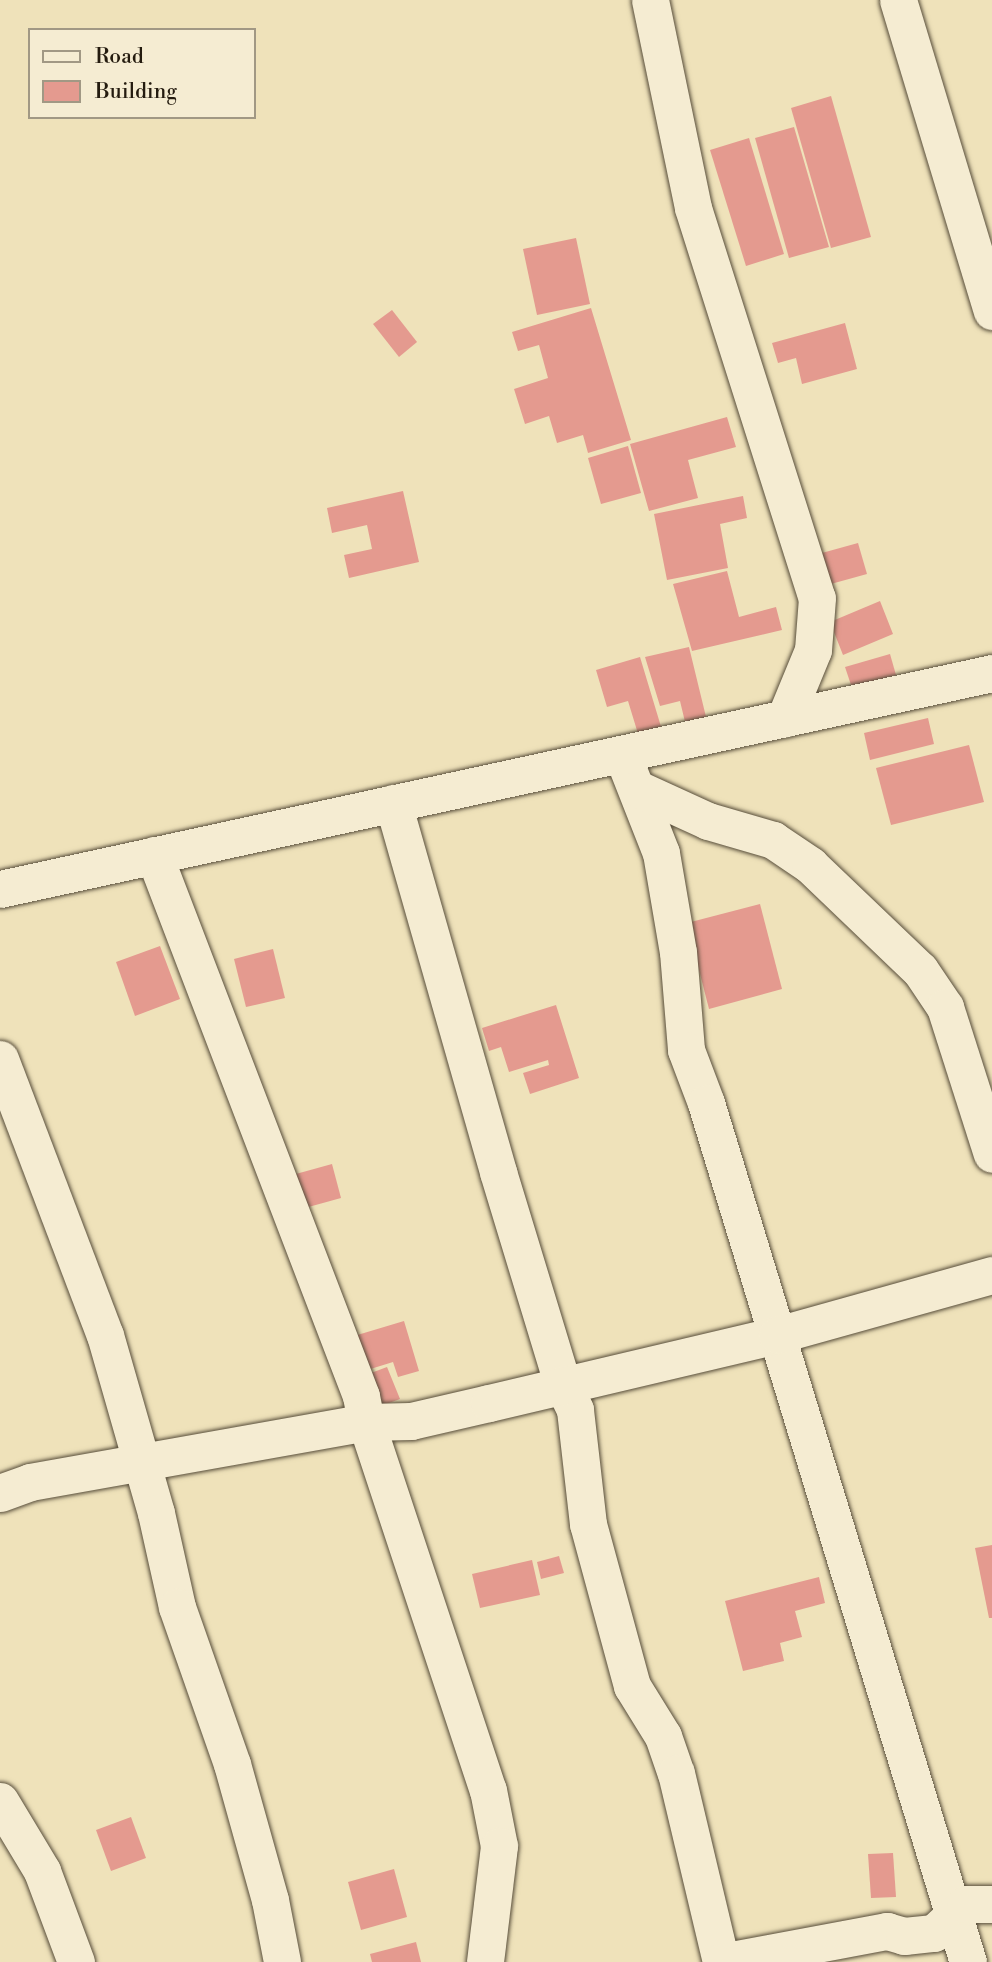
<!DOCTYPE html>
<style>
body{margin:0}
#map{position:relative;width:992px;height:1962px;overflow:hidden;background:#efe2ba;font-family:"Libre Bodoni",serif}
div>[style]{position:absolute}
.building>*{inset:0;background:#e49a8f}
.roads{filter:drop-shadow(0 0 2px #574d3a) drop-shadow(0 0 2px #574d3a)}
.minor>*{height:37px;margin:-18.5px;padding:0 18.5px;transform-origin:18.5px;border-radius:18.5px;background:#f5ecd2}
span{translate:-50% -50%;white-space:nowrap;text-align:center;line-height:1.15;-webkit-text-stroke:6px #f5ecd2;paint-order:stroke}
.legend{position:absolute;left:28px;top:28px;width:228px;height:91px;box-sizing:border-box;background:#f5ecd2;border:2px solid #a19884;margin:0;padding:9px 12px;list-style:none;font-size:21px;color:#241b0f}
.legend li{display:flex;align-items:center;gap:14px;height:35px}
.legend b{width:35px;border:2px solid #a19884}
</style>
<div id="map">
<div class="building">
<i style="clip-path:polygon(831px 96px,871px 237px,831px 248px,791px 108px)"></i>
<i style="clip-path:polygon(794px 127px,829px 247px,789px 258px,755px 138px)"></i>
<i style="clip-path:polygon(749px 138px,784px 254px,746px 266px,710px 150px)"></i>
<i style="clip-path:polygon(576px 238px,590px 304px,537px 315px,523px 249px)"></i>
<i style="clip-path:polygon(591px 308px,631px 440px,588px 453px,583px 435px,557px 443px,549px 416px,525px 424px,514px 389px,548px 378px,539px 345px,518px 351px,512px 332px)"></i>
<i style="clip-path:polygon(392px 310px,417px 342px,399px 357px,373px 324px)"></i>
<i style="clip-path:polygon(845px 323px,857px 369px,802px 384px,796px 358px,778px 363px,772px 343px)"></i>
<i style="clip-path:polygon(727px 417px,736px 447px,688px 460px,698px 498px,649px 511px,630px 444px)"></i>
<i style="clip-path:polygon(628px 446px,641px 493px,601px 504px,588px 458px)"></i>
<i style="clip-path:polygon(403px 491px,419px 562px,349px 578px,344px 555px,372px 549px,367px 525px,332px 533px,327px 508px)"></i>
<i style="clip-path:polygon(743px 496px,747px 518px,720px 524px,728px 568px,667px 580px,654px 514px)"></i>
<i style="clip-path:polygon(858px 543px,867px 574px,820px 587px,811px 556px)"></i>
<i style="clip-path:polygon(727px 571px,739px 617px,776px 607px,782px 630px,692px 651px,673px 584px)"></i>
<i style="clip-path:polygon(880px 601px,893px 634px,843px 655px,830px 622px)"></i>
<i style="clip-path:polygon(689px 647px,707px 721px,686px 726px,680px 701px,660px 706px,645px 657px)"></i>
<i style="clip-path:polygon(890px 654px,896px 675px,852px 688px,845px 667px)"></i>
<i style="clip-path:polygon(640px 657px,662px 730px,639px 737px,628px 701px,607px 707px,596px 670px)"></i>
<i style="clip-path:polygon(928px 718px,934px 744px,870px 760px,864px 733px)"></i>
<i style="clip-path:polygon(969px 745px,984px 802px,891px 825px,876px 768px)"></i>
<i style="clip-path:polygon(760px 904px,782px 989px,709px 1009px,687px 923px)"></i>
<i style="clip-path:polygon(160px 946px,180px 999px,135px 1016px,116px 962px)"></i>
<i style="clip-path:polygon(273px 949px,285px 998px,246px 1007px,234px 959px)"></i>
<i style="clip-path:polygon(556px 1005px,579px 1078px,530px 1094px,523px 1073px,549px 1065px,548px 1060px,509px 1072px,501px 1047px,489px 1051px,482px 1028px)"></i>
<i style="clip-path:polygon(332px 1164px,341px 1198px,294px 1211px,285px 1177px)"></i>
<i style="clip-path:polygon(404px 1321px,419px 1371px,398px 1377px,393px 1362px,364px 1371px,354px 1336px)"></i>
<i style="clip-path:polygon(387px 1367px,400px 1399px,375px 1408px,363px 1376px)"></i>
<i style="clip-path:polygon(992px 1545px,992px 1618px,989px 1618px,975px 1548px)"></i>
<i style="clip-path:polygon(559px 1556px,564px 1573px,541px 1579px,537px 1562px)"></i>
<i style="clip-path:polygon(532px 1560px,540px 1595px,480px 1608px,472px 1574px)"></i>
<i style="clip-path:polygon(819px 1577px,825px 1603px,795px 1611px,802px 1637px,780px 1643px,784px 1661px,743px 1671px,725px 1601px)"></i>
<i style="clip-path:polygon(131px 1817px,146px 1858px,111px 1871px,96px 1830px)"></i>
<i style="clip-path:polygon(893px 1853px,896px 1897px,871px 1898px,868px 1854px)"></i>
<i style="clip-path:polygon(394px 1869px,407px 1917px,361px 1930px,348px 1882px)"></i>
<i style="clip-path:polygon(416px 1942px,421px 1962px,372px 1962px,370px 1954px)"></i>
</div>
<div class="roads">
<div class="minor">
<i style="left:650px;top:0;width:212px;rotate:78.3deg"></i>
<i style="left:693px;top:208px;width:409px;rotate:72.4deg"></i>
<i style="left:817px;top:598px;width:52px;rotate:94.4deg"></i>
<i style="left:813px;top:650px;width:74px;rotate:112.4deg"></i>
<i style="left:898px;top:0;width:325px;rotate:73.2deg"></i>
<i style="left:622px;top:754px;width:106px;rotate:68.5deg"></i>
<i style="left:661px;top:853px;width:100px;rotate:80.3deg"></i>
<i style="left:678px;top:952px;width:98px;rotate:85.3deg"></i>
<i style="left:686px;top:1050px;width:57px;rotate:69.3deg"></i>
<i style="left:706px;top:1103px;width:898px;rotate:73.04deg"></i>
<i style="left:638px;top:789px;width:77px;rotate:24.6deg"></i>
<i style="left:708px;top:821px;width:68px;rotate:16.3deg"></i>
<i style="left:773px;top:840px;width:45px;rotate:34deg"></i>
<i style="left:810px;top:865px;width:152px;rotate:43.7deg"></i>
<i style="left:920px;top:970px;width:45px;rotate:56deg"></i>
<i style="left:945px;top:1007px;width:154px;rotate:72.3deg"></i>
<i style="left:393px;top:803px;width:384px;rotate:74.1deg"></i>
<i style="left:498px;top:1172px;width:220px;rotate:73.1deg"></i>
<i style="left:562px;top:1383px;width:30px;rotate:64deg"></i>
<i style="left:575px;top:1410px;width:115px;rotate:83.5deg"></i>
<i style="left:588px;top:1524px;width:168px;rotate:74.8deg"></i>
<i style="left:632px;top:1686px;width:59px;rotate:58.2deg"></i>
<i style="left:663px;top:1736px;width:39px;rotate:71deg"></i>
<i style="left:676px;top:1773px;width:194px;rotate:76.6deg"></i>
<i style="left:154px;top:855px;width:579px;rotate:69.06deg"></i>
<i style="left:361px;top:1396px;width:26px;rotate:79deg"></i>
<i style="left:366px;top:1422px;width:45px;rotate:-1.3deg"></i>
<i style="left:411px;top:1421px;width:80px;rotate:-13deg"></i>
<i style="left:489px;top:1403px;width:296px;rotate:-13.3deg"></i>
<i style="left:777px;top:1335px;width:223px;rotate:-15.6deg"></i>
<i style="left:0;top:889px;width:1015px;rotate:-12.28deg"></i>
<i style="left:0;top:1059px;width:295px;rotate:69.2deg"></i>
<i style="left:105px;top:1335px;width:185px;rotate:74deg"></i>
<i style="left:156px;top:1513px;width:96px;rotate:77.4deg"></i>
<i style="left:177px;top:1607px;width:166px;rotate:70.7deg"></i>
<i style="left:232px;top:1764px;width:141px;rotate:74.4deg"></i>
<i style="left:270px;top:1900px;width:63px;rotate:79deg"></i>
<i style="left:0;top:1493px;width:32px;rotate:-20deg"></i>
<i style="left:30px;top:1482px;width:341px;rotate:-10.1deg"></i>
<i style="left:366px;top:1422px;width:388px;rotate:71.7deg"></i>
<i style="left:488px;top:1790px;width:57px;rotate:78.9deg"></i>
<i style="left:499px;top:1846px;width:117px;rotate:96.9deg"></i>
<i style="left:0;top:1801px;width:82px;rotate:59deg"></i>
<i style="left:42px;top:1871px;width:97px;rotate:69.5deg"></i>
<i style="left:721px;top:1962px;width:169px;rotate:-10.6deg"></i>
<i style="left:887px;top:1931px;width:18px;rotate:16deg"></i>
<i style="left:904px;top:1936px;width:30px;rotate:-6deg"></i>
<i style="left:934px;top:1933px;width:42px;rotate:-43.1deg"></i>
<i style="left:965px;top:1904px;width:27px"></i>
</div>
</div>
<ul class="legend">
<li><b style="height:9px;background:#f5ecd2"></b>Road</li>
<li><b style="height:19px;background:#e49a8f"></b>Building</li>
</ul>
</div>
